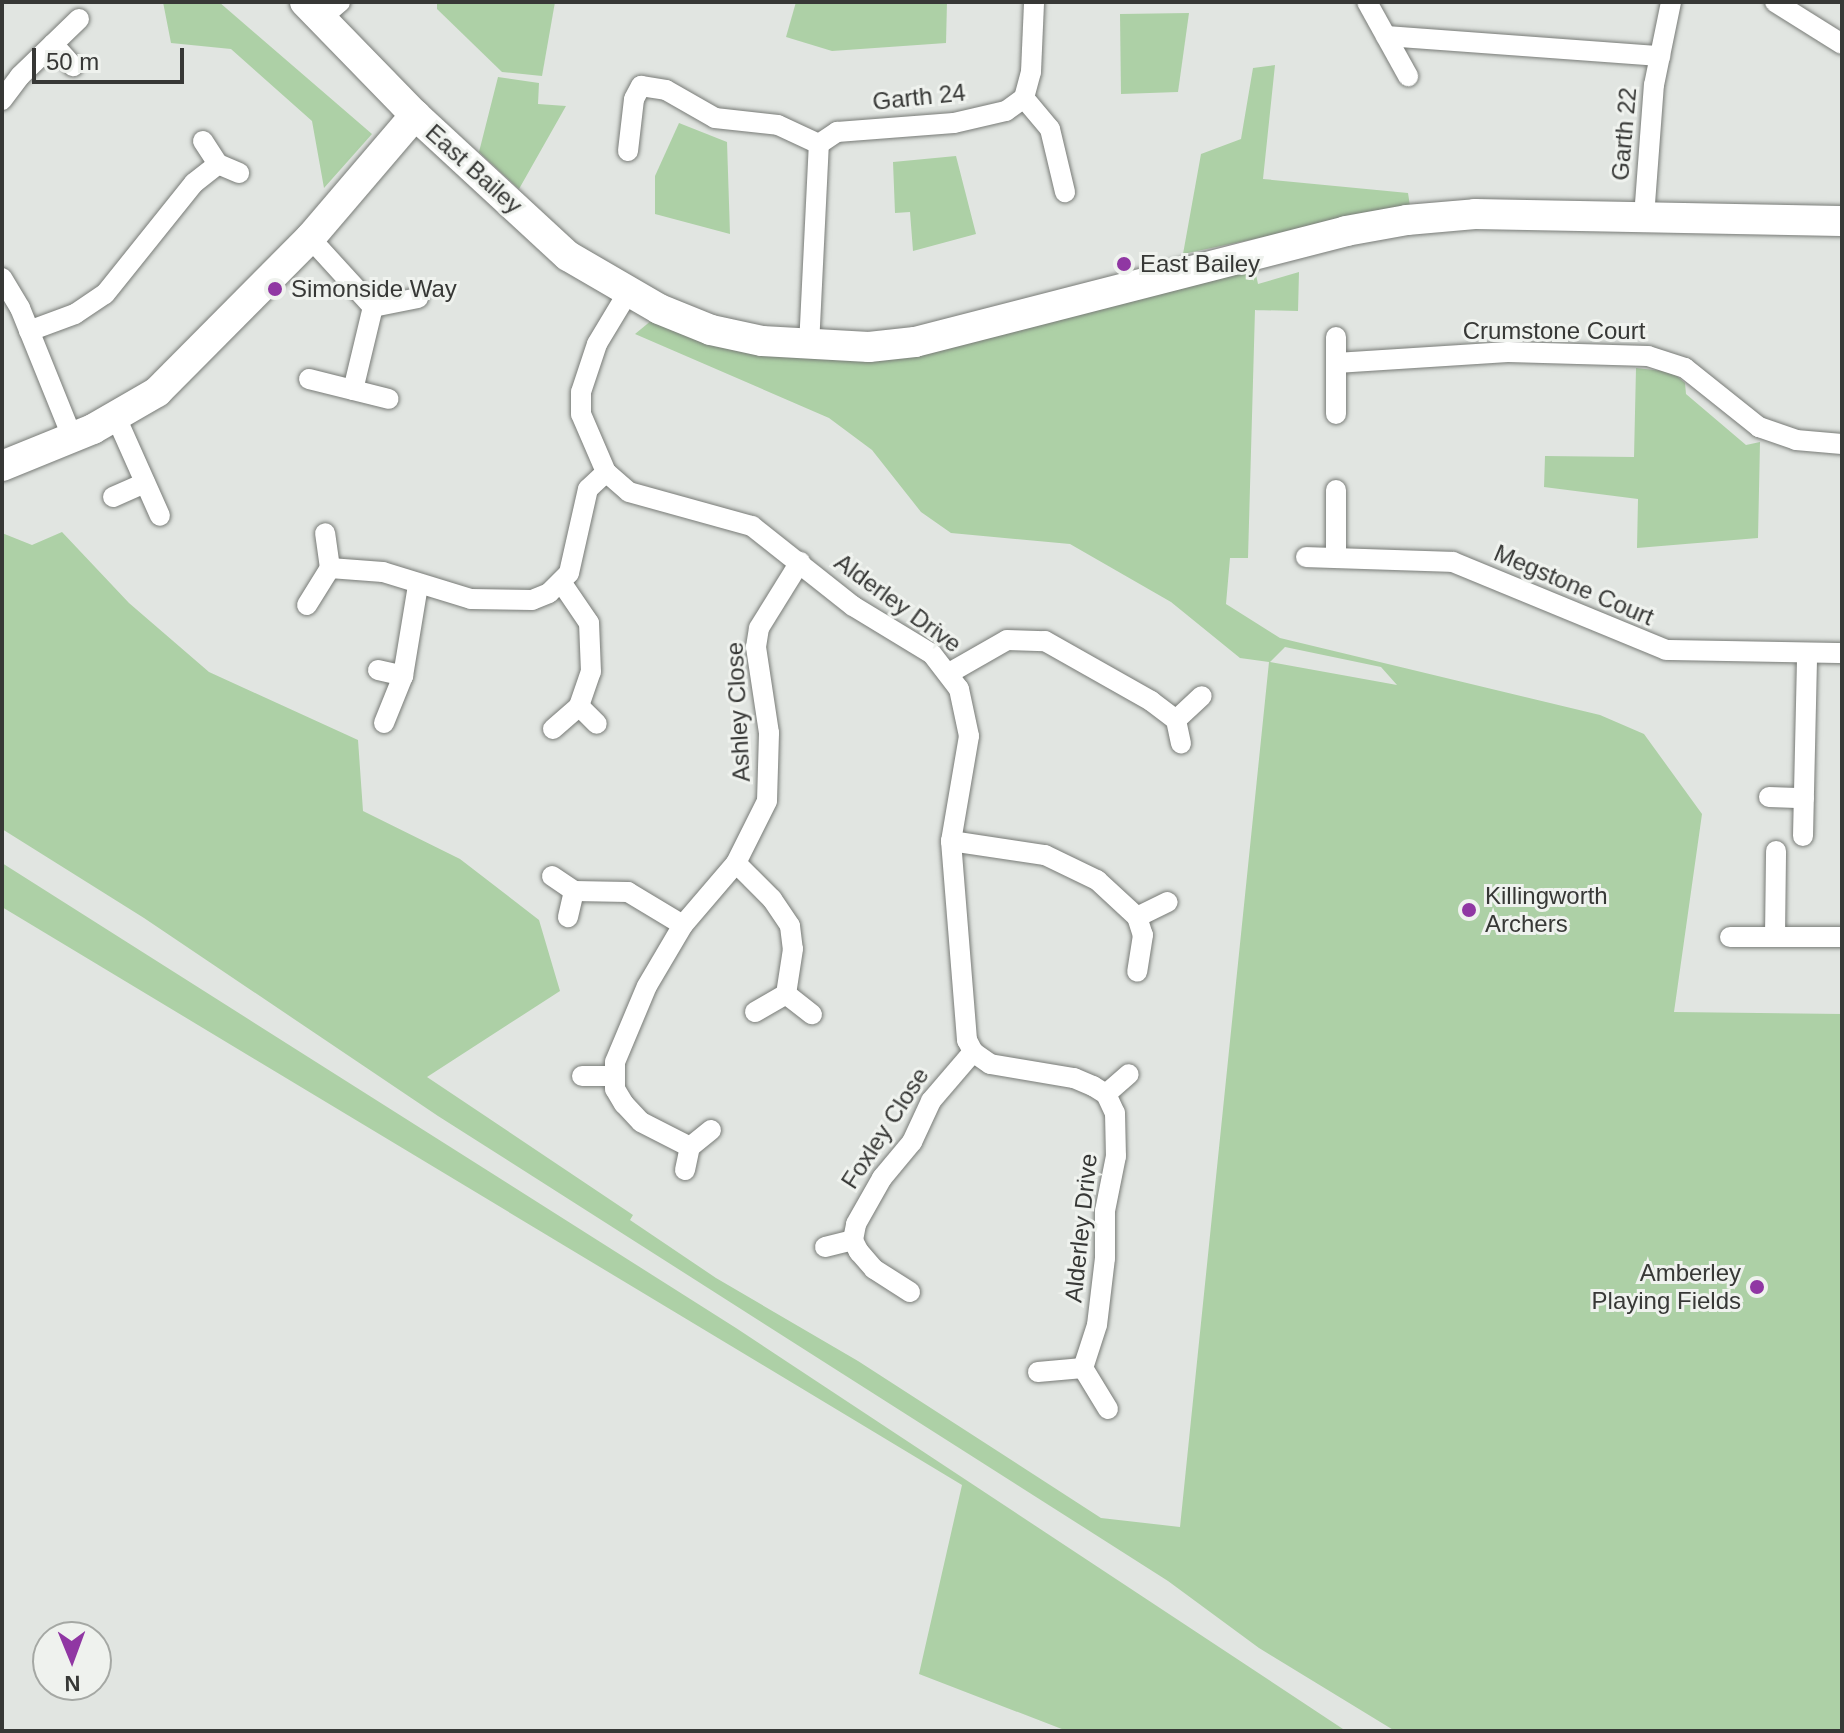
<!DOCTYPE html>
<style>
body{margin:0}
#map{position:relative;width:1844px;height:1733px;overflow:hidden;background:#e1e5e1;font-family:Arial,sans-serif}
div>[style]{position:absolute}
.green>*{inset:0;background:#add0a6}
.roads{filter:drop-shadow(0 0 2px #787b77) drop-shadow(0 0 2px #787b77)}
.street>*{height:20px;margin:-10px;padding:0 10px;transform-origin:10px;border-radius:10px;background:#fff}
.secondary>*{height:30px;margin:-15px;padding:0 15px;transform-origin:15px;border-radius:15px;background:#fff}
.dots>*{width:22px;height:22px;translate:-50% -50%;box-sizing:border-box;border:4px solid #eff2ee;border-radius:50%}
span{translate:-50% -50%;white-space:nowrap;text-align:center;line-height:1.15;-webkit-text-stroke:6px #eff2ee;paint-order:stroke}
.street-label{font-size:24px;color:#373836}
.poi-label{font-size:24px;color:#373836}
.left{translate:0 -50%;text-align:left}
.right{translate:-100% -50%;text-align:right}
.frame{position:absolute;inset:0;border:4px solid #373836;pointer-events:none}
.north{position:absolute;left:32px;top:1621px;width:80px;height:80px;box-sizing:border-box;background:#eff2ee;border:2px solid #a5a8a4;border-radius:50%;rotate:179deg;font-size:22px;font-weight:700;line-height:32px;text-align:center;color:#373836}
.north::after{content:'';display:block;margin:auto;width:28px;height:36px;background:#9037a3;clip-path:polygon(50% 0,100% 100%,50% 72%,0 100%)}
.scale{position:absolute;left:32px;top:48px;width:152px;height:36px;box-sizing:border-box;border:4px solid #373836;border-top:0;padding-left:10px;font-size:24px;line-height:28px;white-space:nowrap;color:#373836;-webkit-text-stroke:6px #eff2ee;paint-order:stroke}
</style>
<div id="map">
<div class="green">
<i style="clip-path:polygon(163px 2px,219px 2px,372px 134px,324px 188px,312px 121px,231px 49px,171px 43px)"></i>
<i style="clip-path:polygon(437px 2px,555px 2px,542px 76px,502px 72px,437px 9px)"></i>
<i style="clip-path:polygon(796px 2px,947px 2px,946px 43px,832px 51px,786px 37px)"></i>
<i style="clip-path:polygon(1189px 13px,1178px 92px,1121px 94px,1120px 14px)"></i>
<i style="clip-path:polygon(1275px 65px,1263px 179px,1408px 193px,1410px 206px,1183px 254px,1201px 154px,1241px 139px,1253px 68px)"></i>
<i style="clip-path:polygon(498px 77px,539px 83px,538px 104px,566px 106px,519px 189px,479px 152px)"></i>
<i style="clip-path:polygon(679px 123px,727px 142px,730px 234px,655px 214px,655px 176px)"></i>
<i style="clip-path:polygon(956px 156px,976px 234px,913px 251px,910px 212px,895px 213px,893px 162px)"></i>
<i style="clip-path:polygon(evenodd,1255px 270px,1258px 284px,1299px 272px,1298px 311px,1255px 310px,1248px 558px,1230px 558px,1226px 604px,1280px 638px,1600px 715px,1644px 734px,1702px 814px,1674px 1012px,1842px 1014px,1842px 1731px,1395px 1731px,1259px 1648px,1168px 1581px,438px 1116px,144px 918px,2px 829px,2px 533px,32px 545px,62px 532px,129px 603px,209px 672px,358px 740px,363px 811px,460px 859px,539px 920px,560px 991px,427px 1077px,633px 1215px,630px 1220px,716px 1278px,858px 1361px,1101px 1518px,1180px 1527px,1269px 662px,1240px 658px,1171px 602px,1070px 544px,951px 533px,921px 512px,872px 450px,829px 418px,635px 334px,652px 320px,937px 350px,1255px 270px,1285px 647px,1381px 667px,1397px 685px,1270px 662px,1285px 647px)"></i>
<i style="clip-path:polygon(1636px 368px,1672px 372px,1685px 383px,1686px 394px,1746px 445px,1760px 442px,1758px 538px,1637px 548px,1638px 499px,1544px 487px,1545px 456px,1634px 457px)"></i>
<i style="clip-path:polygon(2px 863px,736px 1328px,1346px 1731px,1067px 1731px,919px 1674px,962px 1485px,2px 907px)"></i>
</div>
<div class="roads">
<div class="street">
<i style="left:1367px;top:2px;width:85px;rotate:61deg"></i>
<i style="left:1775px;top:2px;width:79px;rotate:32.1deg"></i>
<i style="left:321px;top:18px;width:25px;rotate:-40deg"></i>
<i style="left:1386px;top:36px;width:275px;rotate:4.2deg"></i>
<i style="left:53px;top:44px;width:30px;rotate:48deg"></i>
<i style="left:1024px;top:98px;width:40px;rotate:50deg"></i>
<i style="left:1050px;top:129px;width:65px;rotate:76.6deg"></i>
<i style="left:2px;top:100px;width:30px;rotate:-53deg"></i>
<i style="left:20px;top:76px;width:82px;rotate:-44deg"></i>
<i style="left:203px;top:141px;width:27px;rotate:57deg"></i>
<i style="left:218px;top:164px;width:23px;rotate:23deg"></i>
<i style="left:628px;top:151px;width:52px;rotate:-83.4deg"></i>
<i style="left:634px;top:99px;width:15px;rotate:-62deg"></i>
<i style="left:641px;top:86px;width:25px;rotate:9deg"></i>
<i style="left:666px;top:90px;width:56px;rotate:29.7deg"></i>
<i style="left:715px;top:118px;width:63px;rotate:6.3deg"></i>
<i style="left:778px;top:125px;width:45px;rotate:24.9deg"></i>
<i style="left:1644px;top:217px;width:132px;rotate:-85.7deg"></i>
<i style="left:1654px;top:85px;width:85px;rotate:-78.4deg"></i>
<i style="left:310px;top:238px;width:93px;rotate:47.6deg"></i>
<i style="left:373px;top:307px;width:46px;rotate:-11.3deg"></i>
<i style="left:2px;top:278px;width:35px;rotate:59deg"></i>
<i style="left:20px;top:308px;width:139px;rotate:68deg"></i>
<i style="left:627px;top:294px;width:58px;rotate:121deg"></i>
<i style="left:597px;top:344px;width:51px;rotate:108.4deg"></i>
<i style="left:581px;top:392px;width:22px;rotate:90deg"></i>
<i style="left:581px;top:414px;width:63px;rotate:66.7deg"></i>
<i style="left:606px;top:472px;width:30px;rotate:41deg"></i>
<i style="left:629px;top:492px;width:128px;rotate:15.5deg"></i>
<i style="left:752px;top:526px;width:129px;rotate:38.4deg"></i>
<i style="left:853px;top:606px;width:92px;rotate:31.3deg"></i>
<i style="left:932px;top:654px;width:44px;rotate:52.4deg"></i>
<i style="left:959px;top:689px;width:48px;rotate:78deg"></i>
<i style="left:969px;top:736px;width:107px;rotate:99.7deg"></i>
<i style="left:951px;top:841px;width:200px;rotate:85.4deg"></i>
<i style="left:967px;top:1040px;width:13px;rotate:63deg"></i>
<i style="left:973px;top:1052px;width:21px;rotate:35deg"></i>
<i style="left:990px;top:1064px;width:85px;rotate:9.5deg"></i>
<i style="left:1074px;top:1078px;width:21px;rotate:23deg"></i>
<i style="left:1093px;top:1086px;width:15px;rotate:32deg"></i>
<i style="left:1106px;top:1094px;width:21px;rotate:65deg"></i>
<i style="left:1115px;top:1113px;width:43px;rotate:88.7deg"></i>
<i style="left:1116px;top:1156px;width:56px;rotate:101.3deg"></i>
<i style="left:1105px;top:1211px;width:47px;rotate:90deg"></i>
<i style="left:1105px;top:1258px;width:67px;rotate:96.8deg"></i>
<i style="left:1097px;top:1325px;width:45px;rotate:108deg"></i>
<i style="left:29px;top:331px;width:49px;rotate:-20.3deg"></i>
<i style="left:75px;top:314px;width:36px;rotate:-34deg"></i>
<i style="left:105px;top:294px;width:142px;rotate:-51.3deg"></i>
<i style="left:194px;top:183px;width:31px;rotate:-38deg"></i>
<i style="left:1336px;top:337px;width:77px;rotate:90deg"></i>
<i style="left:809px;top:346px;width:202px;rotate:-87.2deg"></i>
<i style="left:819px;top:144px;width:22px;rotate:-34deg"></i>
<i style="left:837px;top:132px;width:117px;rotate:-4.4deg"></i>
<i style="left:954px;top:123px;width:53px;rotate:-13deg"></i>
<i style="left:1006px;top:111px;width:22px;rotate:-36deg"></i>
<i style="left:1024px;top:98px;width:27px;rotate:-75deg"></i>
<i style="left:1031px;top:72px;width:70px;rotate:-87.5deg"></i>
<i style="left:1336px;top:363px;width:172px;rotate:-3.7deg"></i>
<i style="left:1508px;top:352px;width:140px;rotate:1.6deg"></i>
<i style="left:1648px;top:356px;width:39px;rotate:18deg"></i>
<i style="left:1685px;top:368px;width:95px;rotate:38.6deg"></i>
<i style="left:1759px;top:427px;width:39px;rotate:19deg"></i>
<i style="left:1796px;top:440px;width:46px;rotate:5deg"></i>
<i style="left:309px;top:379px;width:82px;rotate:14deg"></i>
<i style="left:353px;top:390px;width:85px;rotate:-76.5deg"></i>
<i style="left:116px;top:417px;width:108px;rotate:66deg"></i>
<i style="left:1336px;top:490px;width:66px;rotate:90deg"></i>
<i style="left:113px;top:497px;width:35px;rotate:-24deg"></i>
<i style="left:1306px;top:557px;width:147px;rotate:1.9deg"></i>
<i style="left:1453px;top:562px;width:230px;rotate:22.4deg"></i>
<i style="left:1666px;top:650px;width:176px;rotate:1deg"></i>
<i style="left:330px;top:568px;width:53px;rotate:4.3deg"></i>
<i style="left:383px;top:572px;width:92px;rotate:17.1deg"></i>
<i style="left:471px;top:599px;width:61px;rotate:0.9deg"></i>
<i style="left:532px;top:600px;width:18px;rotate:-22deg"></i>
<i style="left:549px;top:593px;width:28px;rotate:-45deg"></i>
<i style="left:569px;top:573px;width:86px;rotate:-77.3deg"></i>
<i style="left:588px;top:489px;width:25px;rotate:-43deg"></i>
<i style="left:307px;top:605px;width:44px;rotate:-58.1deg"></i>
<i style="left:330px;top:568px;width:35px;rotate:-98deg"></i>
<i style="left:378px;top:670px;width:26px;rotate:13deg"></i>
<i style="left:951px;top:672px;width:64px;rotate:-29.7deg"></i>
<i style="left:1007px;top:640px;width:38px;rotate:2deg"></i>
<i style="left:1045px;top:641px;width:122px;rotate:29.5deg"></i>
<i style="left:1151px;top:701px;width:31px;rotate:37deg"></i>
<i style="left:1176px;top:720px;width:24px;rotate:78deg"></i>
<i style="left:579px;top:706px;width:25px;rotate:45deg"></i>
<i style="left:1176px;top:720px;width:35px;rotate:-43deg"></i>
<i style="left:384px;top:723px;width:51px;rotate:-68deg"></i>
<i style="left:403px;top:676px;width:92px;rotate:-80.6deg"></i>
<i style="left:553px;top:729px;width:35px;rotate:-41deg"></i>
<i style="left:579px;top:706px;width:36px;rotate:-71deg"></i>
<i style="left:591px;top:672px;width:49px;rotate:-92.3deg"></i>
<i style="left:589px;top:623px;width:50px;rotate:-124.3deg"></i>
<i style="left:1769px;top:797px;width:35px;rotate:2deg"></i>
<i style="left:1803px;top:836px;width:183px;rotate:-88.7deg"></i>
<i style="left:951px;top:841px;width:95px;rotate:8.5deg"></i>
<i style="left:1045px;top:855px;width:58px;rotate:25.7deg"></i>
<i style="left:1097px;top:880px;width:54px;rotate:42.8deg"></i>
<i style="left:1137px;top:917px;width:19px;rotate:72deg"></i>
<i style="left:1143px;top:935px;width:37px;rotate:99deg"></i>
<i style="left:736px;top:863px;width:51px;rotate:45deg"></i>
<i style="left:772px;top:899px;width:32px;rotate:56deg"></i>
<i style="left:790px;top:926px;width:23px;rotate:83deg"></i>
<i style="left:793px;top:949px;width:46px;rotate:98.8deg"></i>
<i style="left:552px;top:876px;width:27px;rotate:34deg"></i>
<i style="left:574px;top:891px;width:27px;rotate:103deg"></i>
<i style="left:574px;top:891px;width:54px;rotate:1.1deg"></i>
<i style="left:628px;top:892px;width:64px;rotate:31deg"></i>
<i style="left:1137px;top:917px;width:34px;rotate:-26deg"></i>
<i style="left:1730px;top:937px;width:112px"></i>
<i style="left:1775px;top:937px;width:86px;rotate:-89.3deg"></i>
<i style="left:755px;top:1012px;width:36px;rotate:-30deg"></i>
<i style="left:786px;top:994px;width:33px;rotate:38deg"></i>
<i style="left:582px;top:1076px;width:32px"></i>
<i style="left:1106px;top:1094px;width:30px;rotate:-41deg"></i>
<i style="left:690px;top:1147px;width:55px;rotate:-153deg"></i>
<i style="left:641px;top:1122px;width:25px;rotate:-133deg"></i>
<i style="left:624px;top:1104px;width:17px;rotate:-121deg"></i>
<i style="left:615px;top:1089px;width:27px;rotate:-90deg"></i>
<i style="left:615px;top:1062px;width:82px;rotate:-67.2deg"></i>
<i style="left:647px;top:986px;width:71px;rotate:-59.5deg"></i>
<i style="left:683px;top:925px;width:82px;rotate:-49.5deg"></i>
<i style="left:736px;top:863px;width:69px;rotate:-63.4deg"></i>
<i style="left:767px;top:801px;width:68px;rotate:-88.3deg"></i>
<i style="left:769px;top:733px;width:87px;rotate:-98.6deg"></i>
<i style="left:756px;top:647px;width:19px;rotate:-81deg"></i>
<i style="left:759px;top:628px;width:78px;rotate:-58.2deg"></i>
<i style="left:685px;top:1170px;width:24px;rotate:-78deg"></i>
<i style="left:690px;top:1147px;width:27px;rotate:-39deg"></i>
<i style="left:825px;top:1247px;width:29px;rotate:-14deg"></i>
<i style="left:910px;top:1292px;width:43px;rotate:-147.4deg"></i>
<i style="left:874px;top:1269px;width:23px;rotate:-131deg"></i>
<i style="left:859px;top:1252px;width:13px;rotate:-117deg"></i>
<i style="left:853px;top:1240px;width:16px;rotate:-79deg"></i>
<i style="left:856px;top:1224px;width:53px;rotate:-60.5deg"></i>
<i style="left:882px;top:1178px;width:47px;rotate:-50.2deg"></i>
<i style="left:912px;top:1142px;width:45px;rotate:-65.1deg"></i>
<i style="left:931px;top:1101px;width:65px;rotate:-49.4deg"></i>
<i style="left:1038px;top:1372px;width:45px;rotate:-5.1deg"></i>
<i style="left:1083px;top:1368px;width:48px;rotate:58.6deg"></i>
</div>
<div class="secondary">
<i style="left:305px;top:2px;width:158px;rotate:45.8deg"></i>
<i style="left:415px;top:115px;width:208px;rotate:42.7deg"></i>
<i style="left:568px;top:256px;width:105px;rotate:30.2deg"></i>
<i style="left:659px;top:309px;width:56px;rotate:22deg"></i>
<i style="left:711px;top:330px;width:52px;rotate:12.2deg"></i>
<i style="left:762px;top:341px;width:107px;rotate:3.2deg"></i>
<i style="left:869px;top:347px;width:46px;rotate:-6.2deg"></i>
<i style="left:915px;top:342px;width:445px;rotate:-14.4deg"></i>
<i style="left:1346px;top:231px;width:62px;rotate:-10.2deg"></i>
<i style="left:1407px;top:220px;width:68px;rotate:-5deg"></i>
<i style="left:1475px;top:214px;width:367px;rotate:1.1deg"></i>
<i style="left:2px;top:466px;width:98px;rotate:-22.1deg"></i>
<i style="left:93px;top:429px;width:74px;rotate:-30deg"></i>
<i style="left:157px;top:392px;width:217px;rotate:-45.2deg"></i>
<i style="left:310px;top:238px;width:162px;rotate:-49.5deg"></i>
</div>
</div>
<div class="dots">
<i style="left:1124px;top:264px;background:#9037a3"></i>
<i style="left:275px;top:289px;background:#9037a3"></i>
<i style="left:1469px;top:910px;background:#9037a3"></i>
<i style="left:1757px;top:1287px;background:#9037a3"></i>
</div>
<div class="street-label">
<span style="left:919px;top:97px;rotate:-6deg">Garth 24</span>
<span style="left:1624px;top:134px;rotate:-85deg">Garth 22</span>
<span style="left:474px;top:169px;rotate:42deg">East Bailey</span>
<span style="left:1554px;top:331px">Crumstone Court</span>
<span style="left:1574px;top:585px;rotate:23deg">Megstone Court</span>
<span style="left:898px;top:603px;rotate:36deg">Alderley Drive</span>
<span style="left:738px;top:712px;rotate:-93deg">Ashley Close</span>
<span style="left:885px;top:1128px;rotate:-57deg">Foxley Close</span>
<span style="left:1081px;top:1228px;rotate:-84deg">Alderley Drive</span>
</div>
<div class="poi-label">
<span class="left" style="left:1140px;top:264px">East Bailey</span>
<span class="left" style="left:291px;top:289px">Simonside Way</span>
<span class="left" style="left:1485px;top:910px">Killingworth<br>Archers</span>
<span class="right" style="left:1741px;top:1287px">Amberley<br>Playing Fields</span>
</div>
<div class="frame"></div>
<div class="north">N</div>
<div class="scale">50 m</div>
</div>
